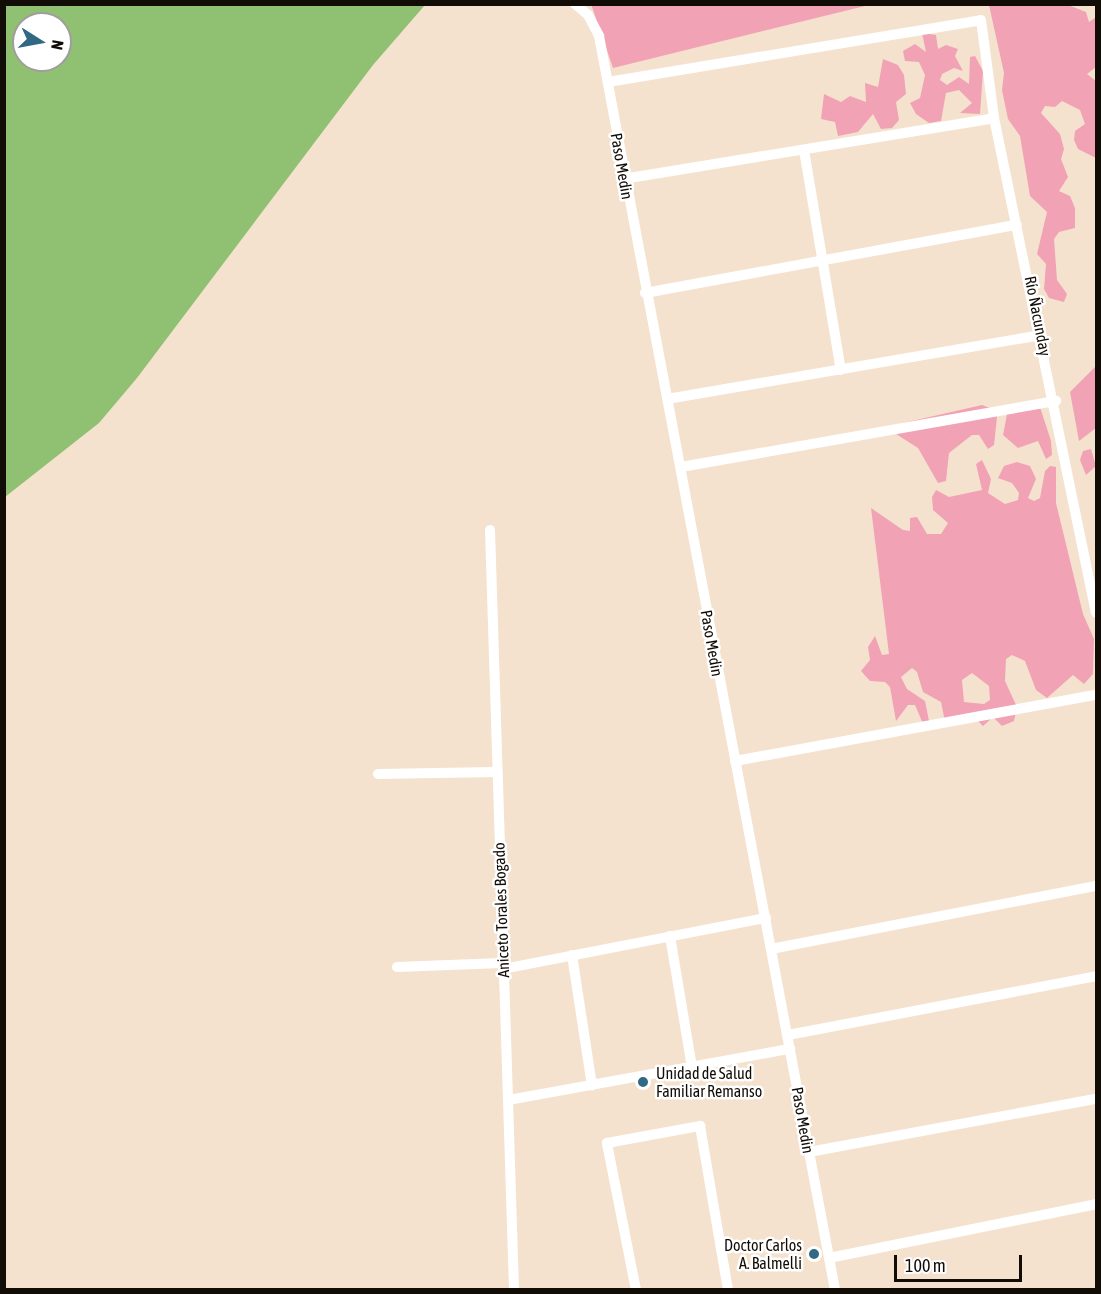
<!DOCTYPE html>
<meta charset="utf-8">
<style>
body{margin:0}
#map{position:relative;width:1101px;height:1294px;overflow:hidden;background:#f5e2ce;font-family:"Asap Condensed",sans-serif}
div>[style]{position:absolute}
.green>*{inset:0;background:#f2a2b5}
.water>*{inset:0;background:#90c072}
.minor>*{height:10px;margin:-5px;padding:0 5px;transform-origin:5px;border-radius:5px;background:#fff}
.dots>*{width:16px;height:16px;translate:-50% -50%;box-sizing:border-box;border:3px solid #fff;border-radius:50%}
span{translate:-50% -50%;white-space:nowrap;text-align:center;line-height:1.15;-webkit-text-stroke:5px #fff;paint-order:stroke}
.street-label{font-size:16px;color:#120c06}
.poi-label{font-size:16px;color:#120c06}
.left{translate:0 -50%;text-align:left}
.right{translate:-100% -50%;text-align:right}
.frame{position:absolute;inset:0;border:6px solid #120c06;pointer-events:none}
.north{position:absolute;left:12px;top:12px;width:60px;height:60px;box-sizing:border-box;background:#fff;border:2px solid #a09e9b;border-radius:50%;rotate:101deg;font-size:16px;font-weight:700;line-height:24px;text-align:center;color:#120c06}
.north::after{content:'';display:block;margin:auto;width:21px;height:27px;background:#316883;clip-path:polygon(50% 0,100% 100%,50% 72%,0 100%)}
.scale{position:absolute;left:894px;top:1255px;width:128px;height:27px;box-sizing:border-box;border:3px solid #120c06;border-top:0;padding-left:8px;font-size:18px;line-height:21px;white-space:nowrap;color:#120c06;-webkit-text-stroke:4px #fff;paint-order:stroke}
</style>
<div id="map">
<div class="green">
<i style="clip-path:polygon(591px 4px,869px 5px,613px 68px)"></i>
<i style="clip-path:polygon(989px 5px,1068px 5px,1086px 12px,1089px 22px,1096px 17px,1096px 67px,1087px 74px,1096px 81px,1096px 158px,1078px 149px,1074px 140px,1075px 131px,1085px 124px,1080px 110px,1062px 101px,1055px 107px,1045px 106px,1041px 113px,1060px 134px,1064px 149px,1061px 159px,1068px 177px,1059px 191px,1070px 196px,1075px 208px,1075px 228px,1059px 232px,1054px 239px,1057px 280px,1067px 294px,1064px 302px,1049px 298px,1044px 289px,1046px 264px,1037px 254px,1047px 212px,1030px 196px,1020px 136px,1008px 119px,1002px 90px,1004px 73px)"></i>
<i style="clip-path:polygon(922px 33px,936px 35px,938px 49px,946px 45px,958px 49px,955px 56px,963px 71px,954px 68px,942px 74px,940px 80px,947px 85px,959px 77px,969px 84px,970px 57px,975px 56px,983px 71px,980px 114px,960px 113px,972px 103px,959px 90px,946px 93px,941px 121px,929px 123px,916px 114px,910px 103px,920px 98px,925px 75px,919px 62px,905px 61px,903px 51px,915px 44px,926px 52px)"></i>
<i style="clip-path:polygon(883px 59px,898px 65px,904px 75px,906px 94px,896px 102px,899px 120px,892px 128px,881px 129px,873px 114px,858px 132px,838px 136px,835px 122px,821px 119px,824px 94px,841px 102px,850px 96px,866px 102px,865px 83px,878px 87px)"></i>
<i style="clip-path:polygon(1096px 366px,1096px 428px,1079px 441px,1070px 392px)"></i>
<i style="clip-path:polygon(982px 405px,995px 410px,997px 417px,994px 445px,988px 449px,979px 435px,972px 435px,949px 453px,946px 481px,938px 483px,918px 448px,896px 434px,903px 423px)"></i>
<i style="clip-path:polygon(1040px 407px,1051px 441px,1052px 455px,1046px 459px,1038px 441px,1018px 448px,1003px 435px,1008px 409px)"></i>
<i style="clip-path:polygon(1091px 449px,1096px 466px,1086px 475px,1080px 460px,1083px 451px)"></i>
<i style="clip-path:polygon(evenodd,982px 460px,991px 479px,988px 493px,1005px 504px,1018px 500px,1019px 493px,1012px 483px,998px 478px,1004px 466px,1017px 462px,1030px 466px,1036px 479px,1028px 498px,1034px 501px,1040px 498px,1045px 471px,1050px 466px,1056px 467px,1056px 503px,1083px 614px,1094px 639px,1093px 674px,1084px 684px,1073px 675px,1047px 698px,1036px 690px,1025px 661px,1012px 655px,1006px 659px,1005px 681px,1017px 707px,1014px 721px,1002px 726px,993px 717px,983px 726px,978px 721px,945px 722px,941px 702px,923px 692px,917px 672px,912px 668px,901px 677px,907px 689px,925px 701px,929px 721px,924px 726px,915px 705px,908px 705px,896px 721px,890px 687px,885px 682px,870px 681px,861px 671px,870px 660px,868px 647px,875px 636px,882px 655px,889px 654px,871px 508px,903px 530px,910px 531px,910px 518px,917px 517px,927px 534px,941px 534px,948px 523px,933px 510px,932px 497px,936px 490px,949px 497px,982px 490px,976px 464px,982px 460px,972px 673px,989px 686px,990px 700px,984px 704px,964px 702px,962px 680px,972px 673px)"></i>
</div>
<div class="water">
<i style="clip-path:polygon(evenodd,5px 4px,425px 5px,373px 65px,137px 378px,99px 423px,5px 497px,5px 4px,24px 24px,60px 24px,60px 60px,24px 60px,24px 24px)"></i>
</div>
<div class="minor">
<i style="left:575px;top:4px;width:17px;rotate:40deg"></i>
<i style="left:588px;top:15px;width:24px;rotate:62deg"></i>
<i style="left:599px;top:36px;width:1276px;rotate:79.34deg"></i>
<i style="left:608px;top:82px;width:378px;rotate:-9.4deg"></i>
<i style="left:981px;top:20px;width:99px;rotate:82.4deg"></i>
<i style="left:994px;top:118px;width:505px;rotate:78.36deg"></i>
<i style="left:804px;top:150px;width:223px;rotate:80.5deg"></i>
<i style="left:623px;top:179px;width:376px;rotate:-9.3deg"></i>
<i style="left:645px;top:293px;width:378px;rotate:-10.4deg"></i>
<i style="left:667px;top:399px;width:380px;rotate:-9.7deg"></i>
<i style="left:681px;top:467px;width:381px;rotate:-10deg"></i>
<i style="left:490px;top:530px;width:760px;rotate:88.19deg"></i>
<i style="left:735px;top:761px;width:367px;rotate:-10.4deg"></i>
<i style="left:378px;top:774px;width:118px;rotate:-1deg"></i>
<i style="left:670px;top:936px;width:133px;rotate:80.5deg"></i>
<i style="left:771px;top:949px;width:331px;rotate:-11deg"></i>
<i style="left:572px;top:955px;width:132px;rotate:81.3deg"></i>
<i style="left:397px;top:967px;width:105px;rotate:-2.2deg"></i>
<i style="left:503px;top:969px;width:268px;rotate:-11deg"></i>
<i style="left:788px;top:1035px;width:314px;rotate:-10.8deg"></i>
<i style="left:508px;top:1100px;width:287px;rotate:-10.3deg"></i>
<i style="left:809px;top:1152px;width:292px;rotate:-10.5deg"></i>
<i style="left:829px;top:1258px;width:272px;rotate:-11.4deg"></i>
<i style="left:636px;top:1290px;width:150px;rotate:-101.2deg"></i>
<i style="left:607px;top:1143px;width:95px;rotate:-10.4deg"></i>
<i style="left:700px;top:1126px;width:166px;rotate:80.3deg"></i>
</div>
<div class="dots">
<i style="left:643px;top:1082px;background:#316883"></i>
<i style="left:814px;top:1254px;background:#316883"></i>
</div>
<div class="street-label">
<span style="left:622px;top:166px;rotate:80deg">Paso Medin</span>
<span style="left:1038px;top:316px;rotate:79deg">Río Ñacunday</span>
<span style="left:712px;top:643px;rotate:80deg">Paso Medin</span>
<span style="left:501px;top:910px;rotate:-92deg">Aniceto Torales Bogado</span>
<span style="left:803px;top:1120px;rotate:80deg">Paso Medin</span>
</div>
<div class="poi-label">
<span class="left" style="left:656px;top:1082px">Unidad de Salud<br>Familiar Remanso</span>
<span class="right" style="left:802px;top:1254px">Doctor Carlos<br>A. Balmelli</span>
</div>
<div class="frame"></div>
<div class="north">N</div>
<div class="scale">100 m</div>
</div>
